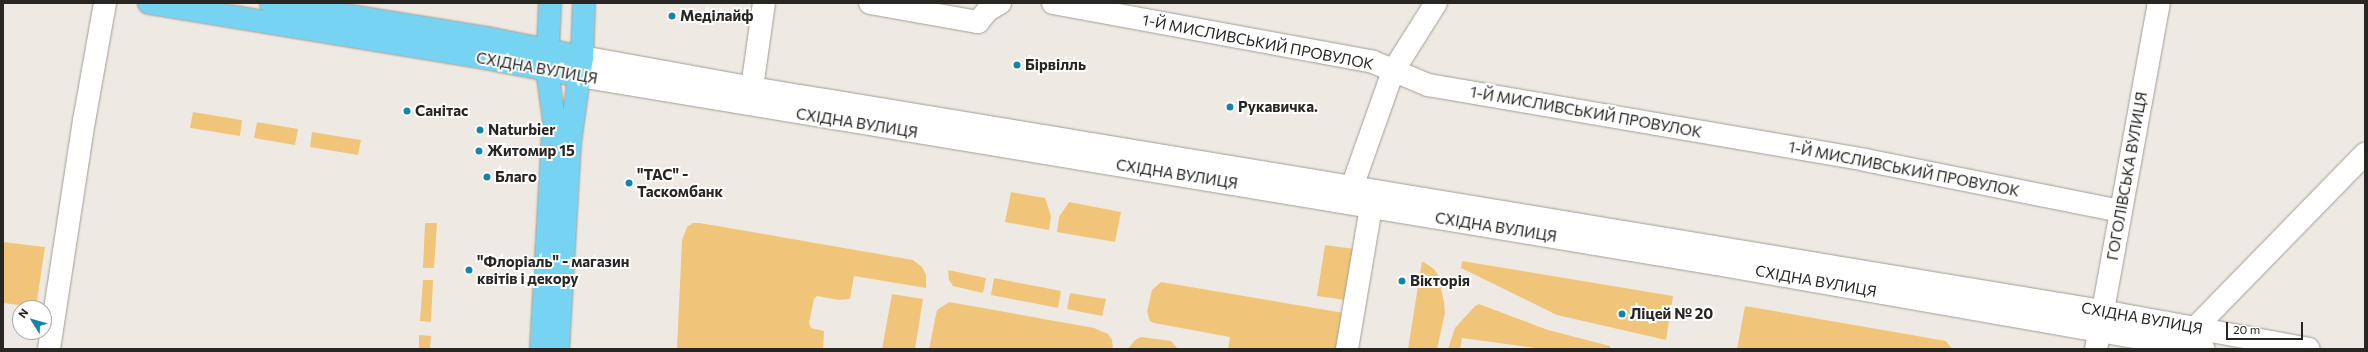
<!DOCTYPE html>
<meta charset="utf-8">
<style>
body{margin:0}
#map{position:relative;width:2368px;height:352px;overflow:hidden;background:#eeeae3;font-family:Commissioner,sans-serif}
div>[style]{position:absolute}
.green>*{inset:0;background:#f1c579}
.roads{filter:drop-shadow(0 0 1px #a09d96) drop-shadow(0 0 1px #a09d96)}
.minor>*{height:22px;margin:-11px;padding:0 11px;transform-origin:11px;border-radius:11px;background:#fff}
.major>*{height:22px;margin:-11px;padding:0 11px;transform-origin:11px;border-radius:11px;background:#76d3f1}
.dots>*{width:11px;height:11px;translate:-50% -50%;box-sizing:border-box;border:2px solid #fff;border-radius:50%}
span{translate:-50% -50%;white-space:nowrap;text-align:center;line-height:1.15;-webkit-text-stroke:4px #fff;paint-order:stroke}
.poi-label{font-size:15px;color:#272623;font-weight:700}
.left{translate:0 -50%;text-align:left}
.street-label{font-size:15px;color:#272623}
.frame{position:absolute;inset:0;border:4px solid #272623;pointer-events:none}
.north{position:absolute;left:12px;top:300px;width:40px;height:40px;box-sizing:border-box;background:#fff;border:1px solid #a9a8a7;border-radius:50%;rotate:307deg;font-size:11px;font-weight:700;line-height:16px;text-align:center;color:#272623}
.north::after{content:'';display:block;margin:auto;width:14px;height:18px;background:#1385ab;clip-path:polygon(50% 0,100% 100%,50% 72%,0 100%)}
.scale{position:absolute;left:2226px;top:322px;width:77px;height:18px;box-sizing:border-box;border:2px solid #272623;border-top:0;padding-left:5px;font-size:12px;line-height:14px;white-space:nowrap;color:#272623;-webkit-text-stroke:3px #fff;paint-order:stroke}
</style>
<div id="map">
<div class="green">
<i style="clip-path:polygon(193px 112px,242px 120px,240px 136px,190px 128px)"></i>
<i style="clip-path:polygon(257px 122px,298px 129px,295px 145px,254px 138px)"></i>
<i style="clip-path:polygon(312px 132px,361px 140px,358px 155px,310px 147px)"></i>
<i style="clip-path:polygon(1011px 192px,1045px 198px,1051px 216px,1049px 230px,1005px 222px)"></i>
<i style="clip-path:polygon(1069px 202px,1121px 212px,1115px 242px,1057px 232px,1059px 217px)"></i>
<i style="clip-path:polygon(425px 223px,437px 223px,434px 268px,423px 268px)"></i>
<i style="clip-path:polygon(693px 223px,700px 223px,913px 260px,922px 267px,926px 275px,926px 288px,854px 276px,850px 299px,839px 300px,817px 296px,814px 299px,809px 323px,811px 328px,824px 331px,823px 349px,677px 349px,682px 240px,687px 227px)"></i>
<i style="clip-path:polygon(3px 242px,45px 247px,36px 307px,3px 303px)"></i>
<i style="clip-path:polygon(1325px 245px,1355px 249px,1346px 300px,1317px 296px)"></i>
<i style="clip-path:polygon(1422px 261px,1434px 269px,1438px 275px,1444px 302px,1445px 313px,1437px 349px,1408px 349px)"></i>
<i style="clip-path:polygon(1462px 261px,1673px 296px,1666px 340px,1557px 315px,1461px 268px)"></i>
<i style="clip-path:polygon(948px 270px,986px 278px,983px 293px,953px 286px,949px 280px)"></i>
<i style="clip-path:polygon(994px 278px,1061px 291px,1058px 308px,991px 295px)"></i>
<i style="clip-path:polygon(423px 280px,433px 280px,431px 322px,420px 321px)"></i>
<i style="clip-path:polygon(1161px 282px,1344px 313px,1337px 349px,1228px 349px,1230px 337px,1154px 323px,1150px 321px,1147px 312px,1152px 290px)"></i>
<i style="clip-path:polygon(1070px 293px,1106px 299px,1102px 316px,1067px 309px)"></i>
<i style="clip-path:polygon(892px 294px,923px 299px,915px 349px,882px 349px)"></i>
<i style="clip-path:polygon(949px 302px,1094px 328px,1108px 334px,1112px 340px,1113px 349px,929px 349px,937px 310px)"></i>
<i style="clip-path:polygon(1479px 304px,1548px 330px,1610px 346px,1610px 349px,1543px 349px,1462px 338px,1460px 349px,1448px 349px,1455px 328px,1475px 306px)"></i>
<i style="clip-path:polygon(1745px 306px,1946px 341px,1952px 349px,1737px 349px)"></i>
<i style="clip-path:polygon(419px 335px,431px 336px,430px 349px,419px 349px)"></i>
<i style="clip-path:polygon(1141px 337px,1171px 341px,1178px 349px,1128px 349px,1135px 340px)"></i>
</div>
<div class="roads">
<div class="minor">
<i style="left:870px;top:3px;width:110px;rotate:10deg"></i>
<i style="left:978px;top:22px;width:16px;rotate:-50deg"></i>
<i style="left:988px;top:10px;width:14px;rotate:-30deg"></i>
<i style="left:1053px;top:3px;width:325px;rotate:10.4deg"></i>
<i style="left:1373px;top:62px;width:60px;rotate:22.7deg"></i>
<i style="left:1428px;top:85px;width:443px;rotate:9.7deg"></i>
<i style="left:1865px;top:160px;width:261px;rotate:11.3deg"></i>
<i style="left:582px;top:57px;width:173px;rotate:10.3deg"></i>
<i style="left:752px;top:88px;width:1368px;rotate:9.38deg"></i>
<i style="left:2102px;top:311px;width:210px;rotate:10.4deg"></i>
<i style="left:579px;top:76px;width:1152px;rotate:9.39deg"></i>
<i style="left:1716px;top:264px;width:495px;rotate:9.9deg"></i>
<i style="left:752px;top:88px;width:86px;rotate:-82deg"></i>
<i style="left:1352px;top:187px;width:123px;rotate:-70.5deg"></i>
<i style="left:1393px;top:71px;width:80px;rotate:-57.7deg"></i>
<i style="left:2196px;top:327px;width:242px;rotate:-45.7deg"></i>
<i style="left:49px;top:349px;width:231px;rotate:-81.3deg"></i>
<i style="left:84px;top:121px;width:120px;rotate:-79.9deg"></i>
<i style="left:1347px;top:349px;width:144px;rotate:-80.4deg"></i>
<i style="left:1371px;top:207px;width:15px;rotate:-74deg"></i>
<i style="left:2096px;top:349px;width:352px;rotate:-79.7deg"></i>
</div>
<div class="major">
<i style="left:149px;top:3px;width:340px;rotate:9.3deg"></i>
<i style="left:485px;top:58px;width:96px;rotate:10.8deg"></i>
<i style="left:271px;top:3px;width:219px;rotate:9.2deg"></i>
<i style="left:487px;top:38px;width:97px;rotate:11.3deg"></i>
<i style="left:541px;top:349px;width:229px;rotate:-86.8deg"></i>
<i style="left:554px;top:120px;width:50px;rotate:-98deg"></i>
<i style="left:547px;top:70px;width:67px;rotate:-87.4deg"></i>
<i style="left:558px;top:349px;width:207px;rotate:-86.7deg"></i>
<i style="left:570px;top:142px;width:86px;rotate:-82deg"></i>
<i style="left:582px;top:57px;width:54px;rotate:-87.9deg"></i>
</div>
</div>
<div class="dots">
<i style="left:672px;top:16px;background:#1385ab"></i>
<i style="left:1017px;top:65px;background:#1385ab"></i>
<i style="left:1230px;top:107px;background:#1385ab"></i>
<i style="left:407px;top:111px;background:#1385ab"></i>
<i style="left:480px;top:130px;background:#1385ab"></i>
<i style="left:479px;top:151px;background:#1385ab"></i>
<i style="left:487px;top:177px;background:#1385ab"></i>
<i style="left:629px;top:183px;background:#1385ab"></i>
<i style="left:469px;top:270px;background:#1385ab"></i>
<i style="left:1402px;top:281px;background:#1385ab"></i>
<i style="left:1622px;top:314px;background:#1385ab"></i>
</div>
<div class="poi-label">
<span class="left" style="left:680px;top:16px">Меділайф</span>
<span class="left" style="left:1025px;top:65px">Бірвілль</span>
<span class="left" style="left:1238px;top:107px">Рукавичка.</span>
<span class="left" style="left:415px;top:111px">Санітас</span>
<span class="left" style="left:488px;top:130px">Naturbier</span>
<span class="left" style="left:487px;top:151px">Житомир 15</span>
<span class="left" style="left:637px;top:183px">"ТАС" -<br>Таскомбанк</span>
<span class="left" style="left:495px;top:177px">Благо</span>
<span class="left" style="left:477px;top:270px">"Флоріаль" - магазин<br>квітів і декору</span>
<span class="left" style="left:1410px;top:281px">Вікторія</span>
<span class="left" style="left:1630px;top:314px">Ліцей № 20</span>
</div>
<div class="street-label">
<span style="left:1258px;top:42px;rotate:11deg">1-Й МИСЛИВСЬКИЙ ПРОВУЛОК</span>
<span style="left:537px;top:68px;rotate:10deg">СХІДНА ВУЛИЦЯ</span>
<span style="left:1586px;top:112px;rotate:10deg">1-Й МИСЛИВСЬКИЙ ПРОВУЛОК</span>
<span style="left:857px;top:123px;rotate:9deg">СХІДНА ВУЛИЦЯ</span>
<span style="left:1904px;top:169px;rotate:11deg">1-Й МИСЛИВСЬКИЙ ПРОВУЛОК</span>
<span style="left:1177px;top:174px;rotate:9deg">СХІДНА ВУЛИЦЯ</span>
<span style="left:2127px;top:176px;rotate:-80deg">ГОГОЛІВСЬКА ВУЛИЦЯ</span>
<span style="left:1496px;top:227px;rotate:9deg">СХІДНА ВУЛИЦЯ</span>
<span style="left:1816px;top:281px;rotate:10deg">СХІДНА ВУЛИЦЯ</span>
<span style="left:2142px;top:318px;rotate:10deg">СХІДНА ВУЛИЦЯ</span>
</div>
<div class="frame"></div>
<div class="north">N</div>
<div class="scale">20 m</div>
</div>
